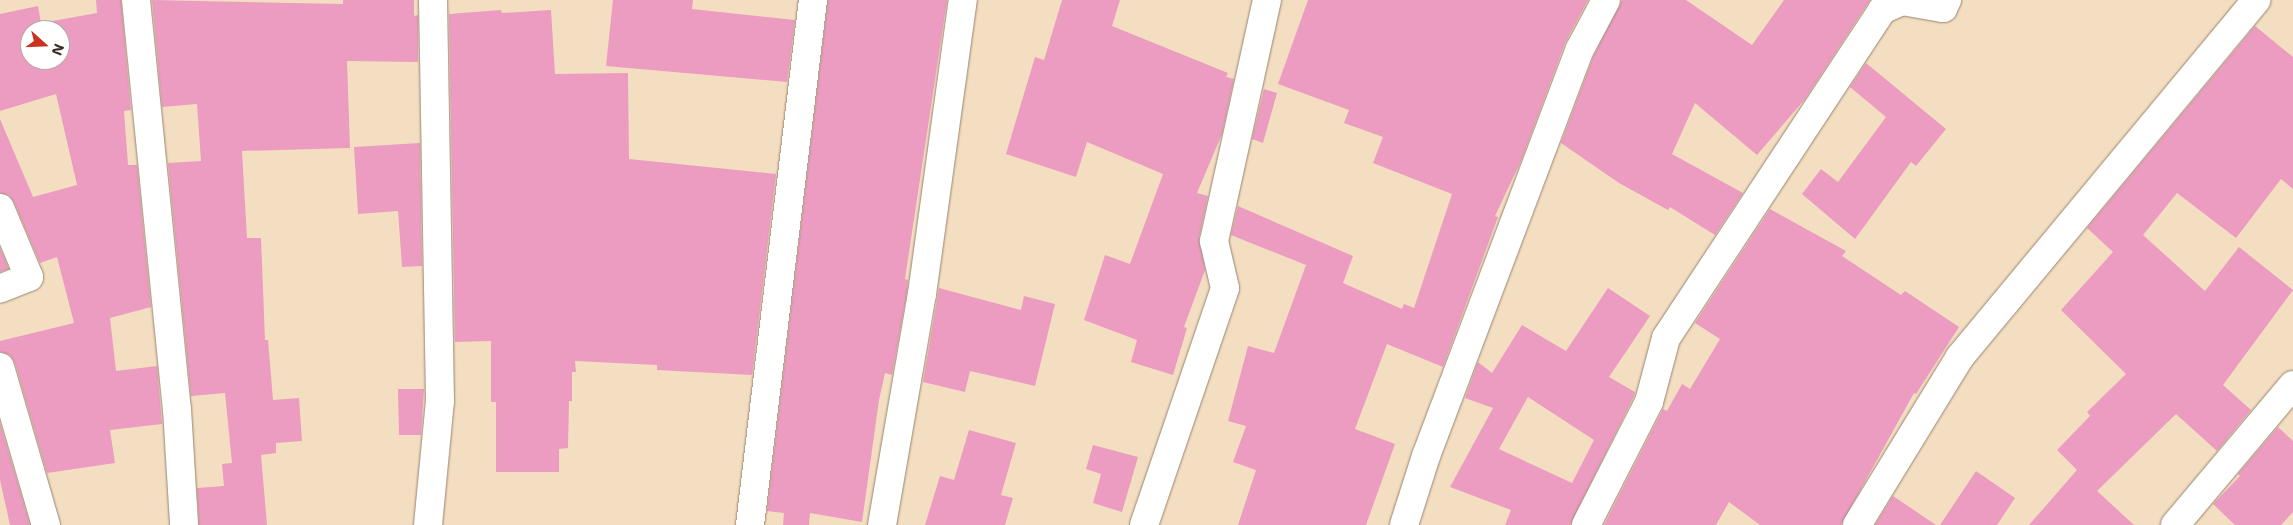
<!DOCTYPE html>
<style>
body{margin:0}
#map{position:relative;width:2293px;height:525px;overflow:hidden;background:#f4dec2;font-family:"Shantell Sans",sans-serif}
div>[style]{position:absolute}
.building>*{inset:0;background:#ec9cc0}
.roads{filter:drop-shadow(0 0 1px #988470) drop-shadow(0 0 1px #988470)}
.street>*{height:28px;margin:-14px;padding:0 14px;transform-origin:14px;border-radius:14px;background:#fff}
span{translate:-50% -50%;white-space:nowrap;text-align:center;line-height:1.15;-webkit-text-stroke:4.5px #fff;paint-order:stroke}
.north{position:absolute;left:20px;top:20px;width:50px;height:50px;box-sizing:border-box;background:#fff;border:1px solid #b1aaa5;border-radius:50%;rotate:110deg;font-size:14px;font-weight:700;line-height:20px;text-align:center;color:#3b2a1e}
.north::after{content:'';display:block;margin:auto;width:18px;height:22px;background:#c8321e;clip-path:polygon(50% 0,100% 100%,50% 72%,0 100%)}
</style>
<div id="map">
<div class="building">
<i style="clip-path:polygon(evenodd,96px 0,121px 0,131px 110px,124px 111px,128px 165px,137px 165px,151px 307px,110px 318px,116px 371px,157px 366px,162px 424px,110px 430px,115px 463px,47px 473px,15px 363px,10px 355px,0 352px,0 341px,74px 323px,57px 257px,40px 263px,14px 202px,9px 195px,0 193px,0 119px,33px 197px,77px 185px,56px 94px,0 111px,0 14px,38px 6px,41px 23px,97px 13px,96px 0,30px 30px,60px 30px,60px 60px,30px 60px,30px 30px)"></i>
<i style="clip-path:polygon(152px 0,343px 4px,343px 0,414px 0,414px 16px,418px 15px,418px 62px,347px 61px,350px 148px,242px 151px,247px 238px,261px 238px,265px 340px,268px 340px,273px 400px,299px 398px,302px 441px,276px 443px,276px 453px,261px 455px,267px 525px,199px 525px,197px 488px,224px 486px,222px 464px,232px 463px,225px 393px,191px 396px,168px 163px,201px 161px,197px 104px,162px 107px)"></i>
<i style="clip-path:polygon(613px 0,693px 0,692px 9px,795px 20px,787px 82px,606px 66px)"></i>
<i style="clip-path:polygon(828px 0,947px 0,905px 279px,908px 280px,907px 292px,892px 375px,885px 373px,879px 400px,862px 522px,810px 513px,809px 525px,783px 525px,784px 513px,767px 511px)"></i>
<i style="clip-path:polygon(1062px 0,1120px 0,1112px 26px,1228px 73px,1226px 77px,1234px 79px,1222px 134px,1197px 193px,1208px 196px,1199px 238px,1205px 270px,1184px 327px,1187px 328px,1173px 375px,1131px 362px,1137px 340px,1084px 320px,1105px 255px,1130px 264px,1163px 174px,1087px 142px,1076px 177px,1006px 154px,1035px 57px,1044px 60px)"></i>
<i style="clip-path:polygon(1308px 0,1588px 0,1565px 43px,1521px 161px,1495px 216px,1498px 217px,1443px 367px,1387px 344px,1355px 429px,1395px 444px,1366px 525px,1238px 525px,1256px 470px,1233px 462px,1246px 426px,1228px 421px,1248px 346px,1274px 353px,1306px 265px,1231px 235px,1238px 206px,1353px 256px,1343px 283px,1402px 309px,1404px 304px,1414px 308px,1452px 194px,1373px 163px,1383px 137px,1344px 123px,1349px 110px,1278px 84px)"></i>
<i style="clip-path:polygon(1622px 0,1686px 0,1752px 45px,1784px 0,1870px 0,1805px 99px,1757px 155px,1695px 103px,1672px 154px,1743px 193px,1715px 235px,1670px 207px,1668px 210px,1619px 183px,1561px 143px,1594px 55px)"></i>
<i style="clip-path:polygon(501px 10px,502px 13px,551px 10px,555px 74px,628px 73px,629px 159px,776px 174px,752px 375px,657px 370px,657px 365px,575px 361px,576px 372px,572px 372px,572px 401px,569px 401px,568px 448px,559px 449px,559px 472px,496px 472px,496px 402px,491px 402px,491px 341px,455px 342px,449px 14px)"></i>
<i style="clip-path:polygon(2255px 26px,2293px 57px,2293px 189px,2281px 179px,2236px 238px,2177px 193px,2143px 235px,2205px 291px,2239px 247px,2293px 290px,2223px 385px,2251px 410px,2217px 451px,2176px 414px,2097px 491px,2134px 525px,2029px 525px,2077px 470px,2057px 450px,2090px 416px,2087px 412px,2126px 374px,2061px 310px,2113px 252px,2087px 228px)"></i>
<i style="clip-path:polygon(1866px 63px,1946px 129px,1916px 166px,1911px 162px,1855px 239px,1802px 194px,1821px 169px,1838px 182px,1886px 117px,1850px 87px)"></i>
<i style="clip-path:polygon(1264px 89px,1277px 93px,1263px 143px,1252px 139px)"></i>
<i style="clip-path:polygon(420px 143px,422px 266px,402px 267px,398px 211px,358px 214px,354px 147px)"></i>
<i style="clip-path:polygon(1770px 209px,1846px 251px,1842px 256px,1901px 295px,1905px 291px,1959px 327px,1916px 394px,1914px 393px,1841px 525px,1760px 525px,1729px 502px,1716px 525px,1604px 525px,1663px 409px,1667px 411px,1682px 384px,1690px 389px,1720px 339px,1695px 323px)"></i>
<i style="clip-path:polygon(0 248px,9px 269px,0 272px)"></i>
<i style="clip-path:polygon(939px 288px,1021px 310px,1024px 296px,1055px 304px,1035px 386px,970px 371px,965px 392px,923px 382px)"></i>
<i style="clip-path:polygon(evenodd,1608px 288px,1650px 316px,1609px 377px,1635px 392px,1634px 396px,1570px 525px,1505px 525px,1511px 510px,1450px 487px,1493px 408px,1465px 398px,1478px 362px,1492px 373px,1522px 325px,1566px 351px,1608px 288px,1528px 397px,1594px 440px,1572px 483px,1499px 449px,1528px 397px)"></i>
<i style="clip-path:polygon(398px 389px,424px 389px,421px 435px,399px 435px)"></i>
<i style="clip-path:polygon(0 423px,30px 525px,10px 525px,0 480px)"></i>
<i style="clip-path:polygon(2278px 427px,2293px 441px,2293px 512px,2281px 525px,2235px 525px,2213px 504px,2240px 476px,2238px 474px)"></i>
<i style="clip-path:polygon(969px 430px,1016px 443px,1001px 495px,1013px 498px,1005px 525px,925px 525px,940px 476px,954px 480px)"></i>
<i style="clip-path:polygon(1093px 445px,1138px 457px,1122px 512px,1093px 503px,1101px 474px,1086px 469px)"></i>
<i style="clip-path:polygon(1976px 471px,2015px 498px,1997px 525px,1940px 525px)"></i>
<i style="clip-path:polygon(1893px 496px,1936px 525px,1875px 525px)"></i>
</div>
<div class="roads">
<div class="street">
<i style="left:136px;top:0;width:411px;rotate:84.3deg"></i>
<i style="left:177px;top:409px;width:116px;rotate:86.5deg"></i>
<i style="left:0;top:208px;width:75px;rotate:67.2deg"></i>
<i style="left:29px;top:277px;width:31px;rotate:158deg"></i>
<i style="left:0;top:367px;width:165px;rotate:73.8deg"></i>
<i style="left:428px;top:525px;width:125px;rotate:-84.5deg"></i>
<i style="left:440px;top:401px;width:401px;rotate:-91deg"></i>
<i style="left:750px;top:525px;width:529px;rotate:-83.16deg"></i>
<i style="left:882px;top:525px;width:234px;rotate:-80.2deg"></i>
<i style="left:922px;top:294px;width:297px;rotate:-82.1deg"></i>
<i style="left:1144px;top:525px;width:250px;rotate:-71.1deg"></i>
<i style="left:1225px;top:288px;width:48px;rotate:-103.2deg"></i>
<i style="left:1214px;top:241px;width:247px;rotate:-77.6deg"></i>
<i style="left:1404px;top:525px;width:72px;rotate:-72.3deg"></i>
<i style="left:1426px;top:456px;width:435px;rotate:-69.3deg"></i>
<i style="left:1580px;top:49px;width:55px;rotate:-62deg"></i>
<i style="left:1586px;top:525px;width:138px;rotate:-62.9deg"></i>
<i style="left:1649px;top:402px;width:66px;rotate:-75.1deg"></i>
<i style="left:1666px;top:338px;width:393px;rotate:-56.6deg"></i>
<i style="left:1882px;top:10px;width:22px;rotate:-24deg"></i>
<i style="left:1902px;top:1px;width:42px;rotate:9.7deg"></i>
<i style="left:1943px;top:8px;width:9px;rotate:-63deg"></i>
<i style="left:1857px;top:525px;width:197px;rotate:-58.5deg"></i>
<i style="left:1960px;top:357px;width:464px;rotate:-50.3deg"></i>
<i style="left:2175px;top:525px;width:183px;rotate:-49.9deg"></i>
</div>
</div>
<div class="north">N</div>
</div>
